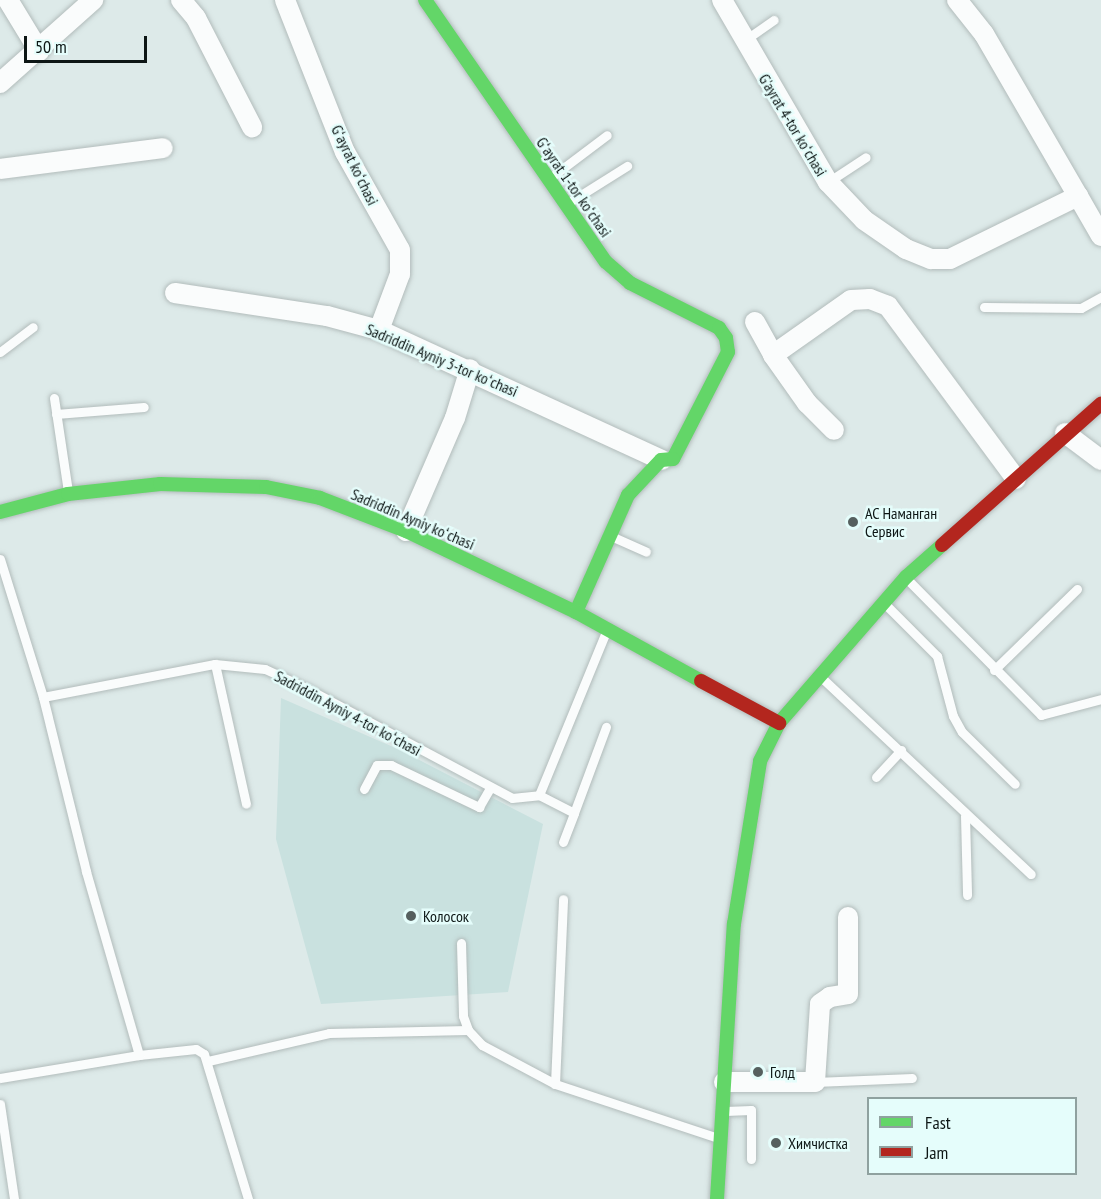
<!DOCTYPE html>
<meta charset="utf-8">
<style>
body{margin:0}
#map{position:relative;width:1101px;height:1199px;overflow:hidden;background:#ddeae9;font-family:"PT Sans Narrow",sans-serif}
div>[style]{position:absolute}
.built>*{inset:0;background:#c9e1df}
.roads{filter:drop-shadow(0 0 2px #b2bcbb) drop-shadow(0 0 2px #b2bcbb)}
.lane>*{height:9px;margin:-4.5px;padding:0 4.5px;transform-origin:4.5px;border-radius:4.5px;background:#fafcfc}
.street>*{height:20px;margin:-10px;padding:0 10px;transform-origin:10px;border-radius:10px;background:#fafcfc}
.fast>*{height:14px;margin:-7px;padding:0 7px;transform-origin:7px;border-radius:7px;background:#63d668}
.jam>*{height:14px;margin:-7px;padding:0 7px;transform-origin:7px;border-radius:7px;background:#b3261e}
.dots>*{width:16px;height:16px;translate:-50% -50%;box-sizing:border-box;border:3px solid #e5fdfb;border-radius:50%}
span{translate:-50% -50%;white-space:nowrap;text-align:center;line-height:1.15;-webkit-text-stroke:5px #e5fdfb;paint-order:stroke}
.street-label{font-size:16px;color:#0d1615}
.poi-label{font-size:16px;color:#0d1615}
.left{translate:0 -50%;text-align:left}
.legend{position:absolute;left:867px;top:1097px;width:210px;height:78px;box-sizing:border-box;background:#e5fdfb;border:2px solid #8fa19f;margin:0;padding:8px 10px;list-style:none;font-size:18px;color:#0d1615}
.legend li{display:flex;align-items:center;gap:12px;height:30px}
.legend b{width:30px;border:2px solid #8fa19f}
.scale{position:absolute;left:24px;top:36px;width:123px;height:27px;box-sizing:border-box;border:3px solid #0d1615;border-top:0;padding-left:8px;font-size:18px;line-height:21px;white-space:nowrap;color:#0d1615;-webkit-text-stroke:4px #e5fdfb;paint-order:stroke}
</style>
<div id="map">
<div class="built">
<i style="clip-path:polygon(281px 698px,400px 750px,543px 824px,508px 992px,321px 1004px,276px 839px)"></i>
</div>
<div class="roads">
<div class="lane">
<i style="left:745px;top:40px;width:35px;rotate:-35deg"></i>
<i style="left:550px;top:178px;width:71px;rotate:-37deg"></i>
<i style="left:828px;top:182px;width:45px;rotate:-33.3deg"></i>
<i style="left:568px;top:203px;width:70px;rotate:-32.1deg"></i>
<i style="left:984px;top:307px;width:97px;rotate:0.6deg"></i>
<i style="left:1081px;top:308px;width:23px;rotate:-29deg"></i>
<i style="left:0;top:352px;width:41px;rotate:-37.1deg"></i>
<i style="left:54px;top:398px;width:95px;rotate:81.5deg"></i>
<i style="left:56px;top:414px;width:88px;rotate:-4.5deg"></i>
<i style="left:613px;top:537px;width:36px;rotate:24deg"></i>
<i style="left:0;top:559px;width:145px;rotate:72.7deg"></i>
<i style="left:43px;top:697px;width:175px;rotate:-10.9deg"></i>
<i style="left:215px;top:664px;width:50px;rotate:5.7deg"></i>
<i style="left:265px;top:669px;width:47px;rotate:24.9deg"></i>
<i style="left:308px;top:689px;width:231px;rotate:28.1deg"></i>
<i style="left:512px;top:798px;width:27px;rotate:-6deg"></i>
<i style="left:539px;top:795px;width:176px;rotate:-67.7deg"></i>
<i style="left:907px;top:579px;width:191px;rotate:45.4deg"></i>
<i style="left:1041px;top:715px;width:62px;rotate:-14.9deg"></i>
<i style="left:885px;top:604px;width:74px;rotate:45deg"></i>
<i style="left:937px;top:656px;width:62px;rotate:75.1deg"></i>
<i style="left:953px;top:716px;width:18px;rotate:61deg"></i>
<i style="left:962px;top:732px;width:74px;rotate:44.5deg"></i>
<i style="left:215px;top:664px;width:143px;rotate:77.5deg"></i>
<i style="left:994px;top:670px;width:116px;rotate:-44.3deg"></i>
<i style="left:823px;top:679px;width:285px;rotate:43.2deg"></i>
<i style="left:876px;top:777px;width:37px;rotate:-47deg"></i>
<i style="left:364px;top:789px;width:27px;rotate:-62deg"></i>
<i style="left:377px;top:765px;width:14px"></i>
<i style="left:391px;top:765px;width:98px;rotate:25.5deg"></i>
<i style="left:479px;top:807px;width:22px;rotate:-60deg"></i>
<i style="left:539px;top:795px;width:39px;rotate:27deg"></i>
<i style="left:574px;top:813px;width:92px;rotate:-69.6deg"></i>
<i style="left:965px;top:816px;width:79px;rotate:88.5deg"></i>
<i style="left:563px;top:842px;width:31px;rotate:-69deg"></i>
<i style="left:461px;top:943px;width:73px;rotate:88.4deg"></i>
<i style="left:463px;top:1016px;width:15px;rotate:70deg"></i>
<i style="left:468px;top:1030px;width:21px;rotate:47deg"></i>
<i style="left:482px;top:1045px;width:83px;rotate:28.1deg"></i>
<i style="left:555px;top:1084px;width:172px;rotate:18.3deg"></i>
<i style="left:139px;top:1055px;width:57px;rotate:-6deg"></i>
<i style="left:196px;top:1049px;width:9px;rotate:32deg"></i>
<i style="left:204px;top:1054px;width:152px;rotate:73.1deg"></i>
<i style="left:208px;top:1061px;width:124px;rotate:-13deg"></i>
<i style="left:329px;top:1033px;width:139px;rotate:-1.2deg"></i>
<i style="left:0;top:1078px;width:141px;rotate:-9.4deg"></i>
<i style="left:139px;top:1055px;width:191px;rotate:-106.1deg"></i>
<i style="left:86px;top:871px;width:179px;rotate:-103.9deg"></i>
<i style="left:815px;top:1082px;width:97px;rotate:-2.4deg"></i>
<i style="left:555px;top:1084px;width:185px;rotate:-87.5deg"></i>
<i style="left:0;top:1104px;width:96px;rotate:81.6deg"></i>
<i style="left:725px;top:1111px;width:26px;rotate:-2deg"></i>
<i style="left:751px;top:1110px;width:49px;rotate:90deg"></i>
</div>
<div class="street">
<i style="left:8px;top:0;width:60px;rotate:58.7deg"></i>
<i style="left:181px;top:0;width:23px;rotate:50deg"></i>
<i style="left:196px;top:18px;width:123px;rotate:62.8deg"></i>
<i style="left:285px;top:0;width:163px;rotate:68.5deg"></i>
<i style="left:345px;top:152px;width:112px;rotate:60.7deg"></i>
<i style="left:400px;top:250px;width:24px;rotate:90deg"></i>
<i style="left:400px;top:274px;width:60px;rotate:110.6deg"></i>
<i style="left:722px;top:0;width:211px;rotate:59.8deg"></i>
<i style="left:828px;top:182px;width:52px;rotate:46.5deg"></i>
<i style="left:864px;top:220px;width:51px;rotate:34.6deg"></i>
<i style="left:906px;top:249px;width:27px;rotate:22deg"></i>
<i style="left:931px;top:259px;width:19px"></i>
<i style="left:950px;top:259px;width:143px;rotate:-26.2deg"></i>
<i style="left:1078px;top:196px;width:46px;rotate:60.1deg"></i>
<i style="left:957px;top:0;width:43px;rotate:51.5deg"></i>
<i style="left:984px;top:34px;width:187px;rotate:59.9deg"></i>
<i style="left:0;top:83px;width:125px;rotate:-41.7deg"></i>
<i style="left:0;top:169px;width:164px;rotate:-7.3deg"></i>
<i style="left:175px;top:293px;width:154px;rotate:8.6deg"></i>
<i style="left:327px;top:316px;width:54px;rotate:15.1deg"></i>
<i style="left:379px;top:330px;width:311px;rotate:24.7deg"></i>
<i style="left:755px;top:322px;width:38px;rotate:61deg"></i>
<i style="left:773px;top:355px;width:95px;rotate:-35.2deg"></i>
<i style="left:851px;top:300px;width:19px;rotate:-3deg"></i>
<i style="left:870px;top:299px;width:19px;rotate:21deg"></i>
<i style="left:888px;top:306px;width:215px;rotate:53.5deg"></i>
<i style="left:773px;top:355px;width:59px;rotate:54.7deg"></i>
<i style="left:807px;top:403px;width:38px;rotate:45deg"></i>
<i style="left:1065px;top:433px;width:45px;rotate:36.9deg"></i>
<i style="left:406px;top:531px;width:123px;rotate:-66.6deg"></i>
<i style="left:455px;top:418px;width:51px;rotate:-73deg"></i>
<i style="left:724px;top:1082px;width:91px"></i>
<i style="left:815px;top:1082px;width:78px;rotate:-86.3deg"></i>
<i style="left:820px;top:1004px;width:12px;rotate:-35deg"></i>
<i style="left:830px;top:997px;width:18px;rotate:-9deg"></i>
<i style="left:848px;top:994px;width:77px;rotate:-90deg"></i>
</div>
<div class="fast">
<i style="left:425px;top:0;width:318px;rotate:55.4deg"></i>
<i style="left:606px;top:262px;width:32px;rotate:41deg"></i>
<i style="left:630px;top:283px;width:100px;rotate:26.8deg"></i>
<i style="left:719px;top:328px;width:12px;rotate:55deg"></i>
<i style="left:726px;top:338px;width:14px;rotate:82deg"></i>
<i style="left:728px;top:352px;width:120px;rotate:117.2deg"></i>
<i style="left:673px;top:459px;width:12px;rotate:175deg"></i>
<i style="left:661px;top:460px;width:48px;rotate:133.3deg"></i>
<i style="left:628px;top:495px;width:128px;rotate:114deg"></i>
<i style="left:0;top:512px;width:70px;rotate:-14.8deg"></i>
<i style="left:68px;top:494px;width:93px;rotate:-6.2deg"></i>
<i style="left:160px;top:484px;width:106px;rotate:1.6deg"></i>
<i style="left:266px;top:487px;width:55px;rotate:11.5deg"></i>
<i style="left:320px;top:498px;width:92px;rotate:21deg"></i>
<i style="left:406px;top:531px;width:188px;rotate:25.5deg"></i>
<i style="left:576px;top:612px;width:143px;rotate:28.9deg"></i>
<i style="left:717px;top:1199px;width:276px;rotate:-86.5deg"></i>
<i style="left:734px;top:924px;width:165px;rotate:-80.9deg"></i>
<i style="left:760px;top:761px;width:42px;rotate:-63.4deg"></i>
<i style="left:779px;top:723px;width:194px;rotate:-49deg"></i>
<i style="left:906px;top:577px;width:48px;rotate:-41.6deg"></i>
</div>
<div class="jam">
<i style="left:942px;top:545px;width:213px;rotate:-41.6deg"></i>
<i style="left:701px;top:681px;width:89px;rotate:28.3deg"></i>
</div>
</div>
<div class="dots">
<i style="left:853px;top:522px;background:#56605f"></i>
<i style="left:411px;top:916px;background:#56605f"></i>
<i style="left:758px;top:1072px;background:#56605f"></i>
<i style="left:776px;top:1143px;background:#56605f"></i>
</div>
<div class="street-label">
<span style="left:793px;top:125px;rotate:59deg">G'ayrat 4-tor koʻchasi</span>
<span style="left:355px;top:165px;rotate:64deg">Gʻayrat koʻchasi</span>
<span style="left:574px;top:187px;rotate:55deg">Gʻayrat 1-tor koʻchasi</span>
<span style="left:442px;top:360px;rotate:23deg">Sadriddin Ayniy 3-tor koʻchasi</span>
<span style="left:413px;top:519px;rotate:23deg">Sadriddin Ayniy koʻchasi</span>
<span style="left:348px;top:713px;rotate:28deg">Sadriddin Ayniy 4-tor koʻchasi</span>
</div>
<div class="poi-label">
<span class="left" style="left:865px;top:522px">АС Наманган<br>Сервис</span>
<span class="left" style="left:423px;top:916px">Колосок</span>
<span class="left" style="left:770px;top:1072px">Голд</span>
<span class="left" style="left:788px;top:1143px">Химчистка</span>
</div>
<ul class="legend">
<li><b style="height:8px;background:#63d668"></b>Fast</li>
<li><b style="height:8px;background:#b3261e"></b>Jam</li>
</ul>
<div class="scale">50 m</div>
</div>
